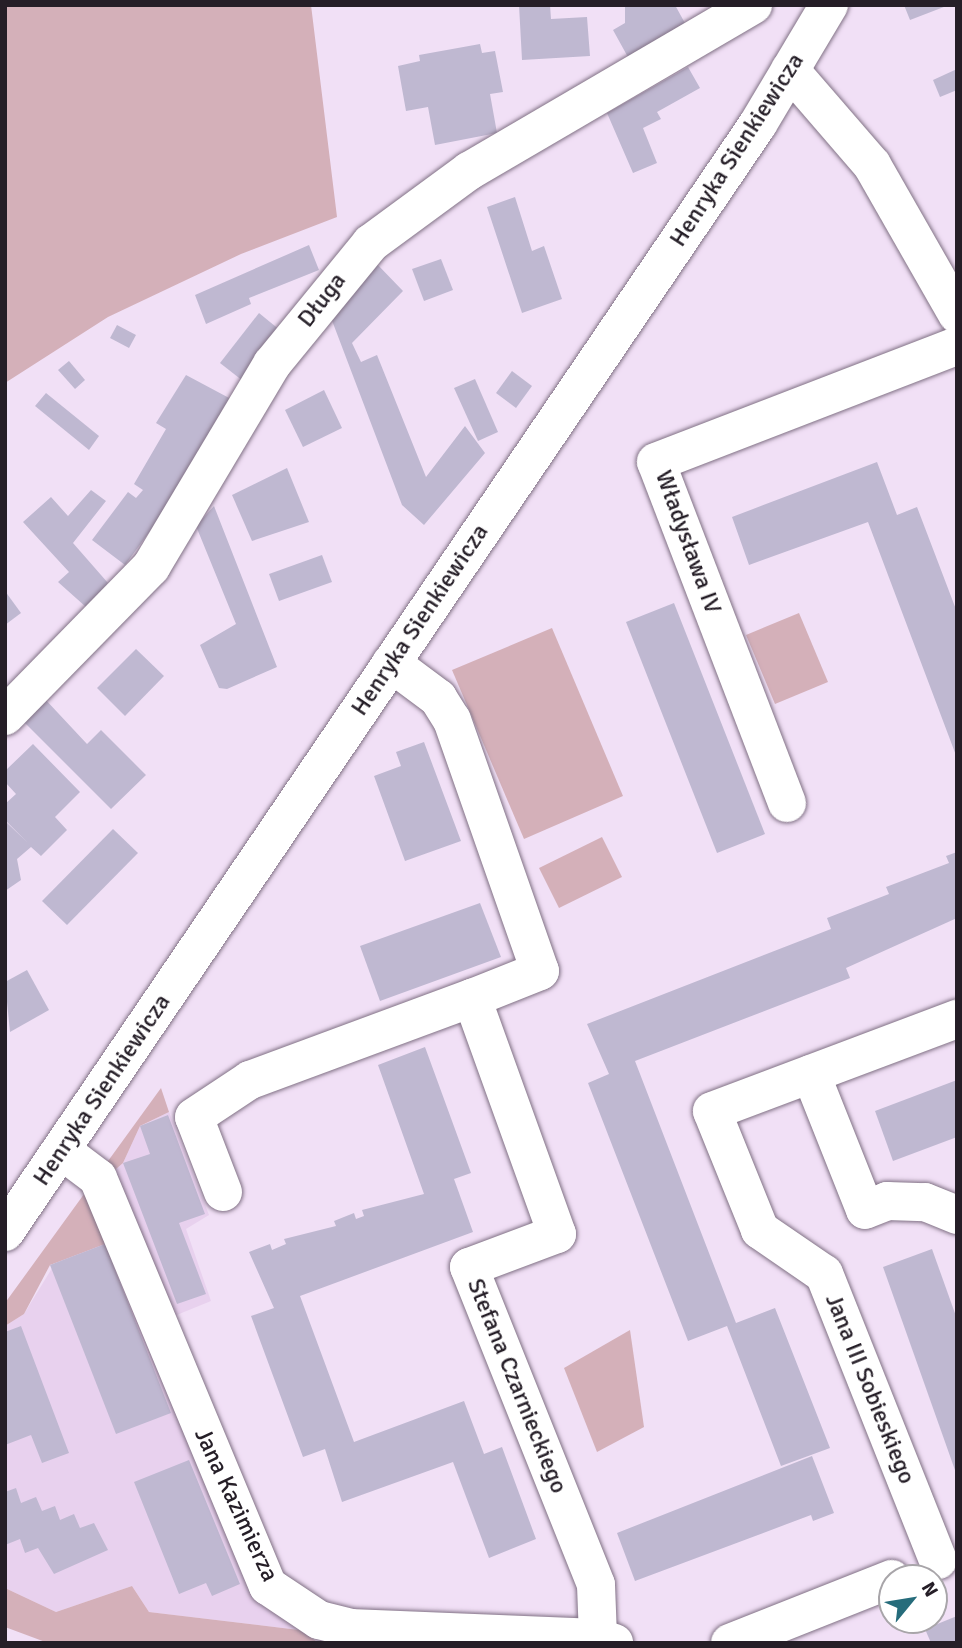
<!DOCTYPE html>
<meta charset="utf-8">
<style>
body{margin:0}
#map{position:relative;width:962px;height:1648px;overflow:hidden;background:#f1e0f6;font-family:Signika,sans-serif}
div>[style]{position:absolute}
.built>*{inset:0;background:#e8d1ee}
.green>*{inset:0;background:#d4b0b9}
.building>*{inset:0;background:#bfb8d1}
.roads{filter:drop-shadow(0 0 2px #817185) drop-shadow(0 0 2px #817185)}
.minor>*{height:38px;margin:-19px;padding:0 19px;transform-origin:19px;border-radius:19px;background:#fff}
.tertiary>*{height:38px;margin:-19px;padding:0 19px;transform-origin:19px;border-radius:19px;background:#fff}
span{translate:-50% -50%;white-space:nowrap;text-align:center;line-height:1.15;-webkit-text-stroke:5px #fff;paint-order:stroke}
.street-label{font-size:24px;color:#251e27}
.frame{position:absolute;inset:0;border:7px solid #251e27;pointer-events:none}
.north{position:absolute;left:878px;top:1564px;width:70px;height:70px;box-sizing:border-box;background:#fff;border:2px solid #a8a5a9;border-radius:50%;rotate:60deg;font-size:19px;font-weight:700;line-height:28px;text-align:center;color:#251e27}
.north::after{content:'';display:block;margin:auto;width:24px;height:32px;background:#266c7b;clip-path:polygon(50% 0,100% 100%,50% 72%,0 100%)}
</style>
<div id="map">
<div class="built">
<i style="clip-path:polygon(169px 1112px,209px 1215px,186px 1229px,211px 1301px,162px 1321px,268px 1586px,299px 1630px,149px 1612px,132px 1586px,56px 1612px,5px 1588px,5px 1326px,24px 1314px,109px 1175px,123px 1163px,140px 1126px)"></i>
</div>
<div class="green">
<i style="clip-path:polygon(5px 5px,311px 5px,337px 217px,241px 254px,108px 317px,5px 383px)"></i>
<i style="clip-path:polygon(799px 613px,828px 682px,775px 704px,746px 635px)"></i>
<i style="clip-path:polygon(552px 628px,623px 796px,524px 839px,452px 670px)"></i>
<i style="clip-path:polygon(602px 837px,622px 877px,559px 908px,539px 868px)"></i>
<i style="clip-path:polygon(161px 1088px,169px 1112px,140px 1126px,123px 1163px,109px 1175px,105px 1244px,50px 1265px,24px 1314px,5px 1326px,5px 1303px)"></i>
<i style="clip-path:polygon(630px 1330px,644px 1427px,597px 1452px,564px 1368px)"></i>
<i style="clip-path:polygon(132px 1586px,149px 1612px,299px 1630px,319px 1643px,48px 1643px,5px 1627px,5px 1588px,56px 1612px)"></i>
</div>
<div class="building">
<i style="clip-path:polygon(519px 5px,550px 5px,551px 19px,587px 17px,590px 56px,522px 60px)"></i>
<i style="clip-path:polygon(625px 5px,675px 5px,686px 25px,629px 59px,613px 30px,625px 23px)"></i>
<i style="clip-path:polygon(904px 5px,949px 5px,910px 20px)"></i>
<i style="clip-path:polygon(480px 44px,482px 53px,495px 51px,503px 92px,490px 94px,497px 133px,435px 145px,428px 107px,406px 111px,398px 66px,420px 61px,419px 55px)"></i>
<i style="clip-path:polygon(688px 67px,700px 88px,657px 112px,661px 119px,643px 128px,657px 163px,633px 173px,607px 113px)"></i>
<i style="clip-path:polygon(957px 69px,957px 90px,940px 97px,933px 80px)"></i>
<i style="clip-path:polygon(515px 197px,532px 251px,544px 246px,562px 299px,522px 313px,487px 207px)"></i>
<i style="clip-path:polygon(309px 245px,319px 270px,249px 298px,251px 304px,206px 324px,195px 295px)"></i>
<i style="clip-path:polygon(441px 259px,453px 290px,424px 301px,412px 269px)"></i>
<i style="clip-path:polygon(375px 262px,403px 291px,352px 343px,361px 362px,377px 355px,426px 477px,465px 426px,485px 453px,424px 525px,402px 505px,328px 310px)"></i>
<i style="clip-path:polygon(259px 313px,281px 331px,243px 381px,220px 363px)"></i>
<i style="clip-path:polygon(117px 325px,136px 335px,129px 348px,110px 338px)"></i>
<i style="clip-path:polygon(69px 361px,85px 380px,75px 389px,58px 370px)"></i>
<i style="clip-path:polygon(512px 371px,532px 386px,516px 408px,496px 393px)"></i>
<i style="clip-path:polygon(186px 375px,231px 399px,167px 508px,125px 565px,92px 540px,128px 492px,136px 498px,143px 490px,134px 484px,166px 429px,156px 423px)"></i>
<i style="clip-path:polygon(475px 379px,498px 432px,478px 441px,454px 388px)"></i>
<i style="clip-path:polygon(324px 390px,342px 428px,303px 447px,285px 410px)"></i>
<i style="clip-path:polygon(46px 393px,99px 436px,89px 450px,35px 406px)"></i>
<i style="clip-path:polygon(877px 462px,897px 515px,917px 507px,957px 612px,957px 758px,868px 522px,749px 565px,732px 517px)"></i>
<i style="clip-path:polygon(287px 468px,309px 522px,252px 541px,232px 495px)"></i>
<i style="clip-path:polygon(91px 490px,106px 501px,73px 543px,108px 583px,86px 607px,58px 582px,69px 572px,23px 522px,51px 497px,68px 516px)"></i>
<i style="clip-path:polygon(214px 506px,277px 667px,227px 689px,219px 688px,200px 645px,236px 624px,196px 526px)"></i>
<i style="clip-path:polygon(322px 555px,332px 582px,279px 601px,269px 574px)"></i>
<i style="clip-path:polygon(5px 591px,21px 613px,5px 625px)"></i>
<i style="clip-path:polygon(674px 603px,765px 834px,717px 853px,626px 622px)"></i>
<i style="clip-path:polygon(136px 649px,164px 676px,125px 716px,97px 688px)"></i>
<i style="clip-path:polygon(44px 698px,87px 744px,101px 730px,146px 775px,111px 809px,22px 720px)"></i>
<i style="clip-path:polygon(424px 742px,461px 841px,405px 861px,374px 776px,401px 766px,396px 752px)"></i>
<i style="clip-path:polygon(33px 744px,80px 792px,55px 817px,67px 830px,41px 856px,31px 847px,17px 859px,21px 880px,5px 891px,5px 821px,27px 842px,5px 820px,5px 804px,16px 794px,5px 782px,5px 771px)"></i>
<i style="clip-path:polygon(113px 829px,138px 853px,67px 925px,42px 901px)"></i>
<i style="clip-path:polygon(957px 852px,957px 918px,846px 968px,850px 978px,635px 1061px,736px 1323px,775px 1308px,830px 1448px,781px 1466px,727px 1326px,688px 1341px,588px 1083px,609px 1074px,587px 1024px,831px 929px,827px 918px,889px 894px,886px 887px,949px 863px,946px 856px)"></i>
<i style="clip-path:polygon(480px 903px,501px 957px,380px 1001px,360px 946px)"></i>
<i style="clip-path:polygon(27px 970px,49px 1010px,10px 1032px,5px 982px)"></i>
<i style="clip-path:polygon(425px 1047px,471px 1173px,454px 1179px,473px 1232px,300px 1296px,354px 1442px,464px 1401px,484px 1454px,502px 1447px,536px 1539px,489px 1558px,453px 1462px,342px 1502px,325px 1449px,303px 1457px,251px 1316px,274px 1308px,249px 1252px,270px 1244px,272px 1250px,286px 1244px,284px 1239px,336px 1226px,334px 1221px,354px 1213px,356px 1219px,364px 1216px,362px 1210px,424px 1194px,378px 1065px)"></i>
<i style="clip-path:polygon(957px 1080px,957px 1137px,893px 1161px,875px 1111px)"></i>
<i style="clip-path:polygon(168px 1115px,205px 1214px,179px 1223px,206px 1294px,177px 1304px,123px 1163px,150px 1154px,140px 1126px)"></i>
<i style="clip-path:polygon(105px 1244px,171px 1413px,116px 1434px,50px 1265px)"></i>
<i style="clip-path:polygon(932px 1249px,957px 1319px,956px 1473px,883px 1267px)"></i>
<i style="clip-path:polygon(21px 1326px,69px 1453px,42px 1463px,31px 1435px,5px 1445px,5px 1332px)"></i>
<i style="clip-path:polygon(812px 1456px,834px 1513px,813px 1521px,811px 1515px,635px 1581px,617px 1533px)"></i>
<i style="clip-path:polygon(189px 1460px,240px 1584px,212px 1596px,206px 1583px,179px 1594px,134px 1482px)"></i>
<i style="clip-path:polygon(16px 1488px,21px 1503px,36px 1497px,42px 1511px,55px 1506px,60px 1520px,74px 1514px,80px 1528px,94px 1523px,108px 1550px,54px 1574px,38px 1548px,25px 1553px,20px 1539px,5px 1545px,5px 1492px)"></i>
<i style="clip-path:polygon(957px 1616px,957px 1643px,931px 1643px,925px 1629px)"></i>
</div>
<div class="roads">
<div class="minor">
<i style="left:790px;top:70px;width:125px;rotate:49.2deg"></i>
<i style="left:872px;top:165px;width:172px;rotate:60.3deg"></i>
<i style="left:391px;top:663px;width:59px;rotate:36.7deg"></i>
<i style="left:438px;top:698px;width:26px;rotate:58deg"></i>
<i style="left:452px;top:720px;width:266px;rotate:70.7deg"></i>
<i style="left:540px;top:971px;width:73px;rotate:158.3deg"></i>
<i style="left:472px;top:998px;width:251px;rotate:70.2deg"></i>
<i style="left:557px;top:1234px;width:94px;rotate:159.4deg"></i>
<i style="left:469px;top:1267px;width:342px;rotate:68.2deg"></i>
<i style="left:596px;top:1585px;width:53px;rotate:87.8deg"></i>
<i style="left:5px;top:716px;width:209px;rotate:-45.6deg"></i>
<i style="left:151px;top:567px;width:236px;rotate:-59.2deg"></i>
<i style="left:272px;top:364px;width:156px;rotate:-50.7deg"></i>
<i style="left:371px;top:243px;width:122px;rotate:-36.3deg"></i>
<i style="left:469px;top:171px;width:329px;rotate:-30.3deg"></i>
<i style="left:787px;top:803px;width:365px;rotate:-111deg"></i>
<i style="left:656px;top:462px;width:323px;rotate:-21.1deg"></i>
<i style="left:811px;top:1074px;width:146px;rotate:68.3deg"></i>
<i style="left:865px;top:1210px;width:24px;rotate:-22deg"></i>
<i style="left:887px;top:1201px;width:38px;rotate:2deg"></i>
<i style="left:925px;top:1202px;width:35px;rotate:22deg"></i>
<i style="left:61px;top:1150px;width:46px;rotate:37.1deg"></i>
<i style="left:98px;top:1178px;width:442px;rotate:67.4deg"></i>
<i style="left:268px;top:1586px;width:61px;rotate:33.7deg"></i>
<i style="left:319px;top:1620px;width:32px;rotate:14deg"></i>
<i style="left:350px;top:1628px;width:248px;rotate:2.3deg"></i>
<i style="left:598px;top:1638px;width:17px;rotate:17deg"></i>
<i style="left:223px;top:1192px;width:80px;rotate:-111.1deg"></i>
<i style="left:194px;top:1117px;width:67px;rotate:-33.5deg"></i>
<i style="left:250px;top:1080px;width:237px;rotate:-20.3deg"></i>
<i style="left:938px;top:1560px;width:308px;rotate:-111.7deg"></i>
<i style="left:824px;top:1274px;width:78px;rotate:-145.5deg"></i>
<i style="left:760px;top:1230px;width:128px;rotate:-112deg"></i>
<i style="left:712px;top:1111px;width:262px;rotate:-20.6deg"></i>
<i style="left:730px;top:1643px;width:174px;rotate:-21.6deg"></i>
</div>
<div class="tertiary">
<i style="left:5px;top:1232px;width:1340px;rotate:-55.8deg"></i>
<i style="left:758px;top:124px;width:139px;rotate:-59.2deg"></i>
</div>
</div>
<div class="street-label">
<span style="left:737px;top:150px;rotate:-57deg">Henryka Sienkiewicza</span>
<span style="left:322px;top:300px;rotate:-52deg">Długa</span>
<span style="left:688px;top:542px;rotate:70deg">Władysława IV</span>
<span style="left:420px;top:620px;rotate:-56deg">Henryka Sienkiewicza</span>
<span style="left:102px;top:1090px;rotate:-56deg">Henryka Sienkiewicza</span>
<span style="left:517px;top:1386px;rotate:68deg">Stefana Czarnieckiego</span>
<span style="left:870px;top:1389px;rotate:68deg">Jana III Sobieskiego</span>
<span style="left:236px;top:1505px;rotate:65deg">Jana Kazimierza</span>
</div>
<div class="frame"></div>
<div class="north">N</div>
</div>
